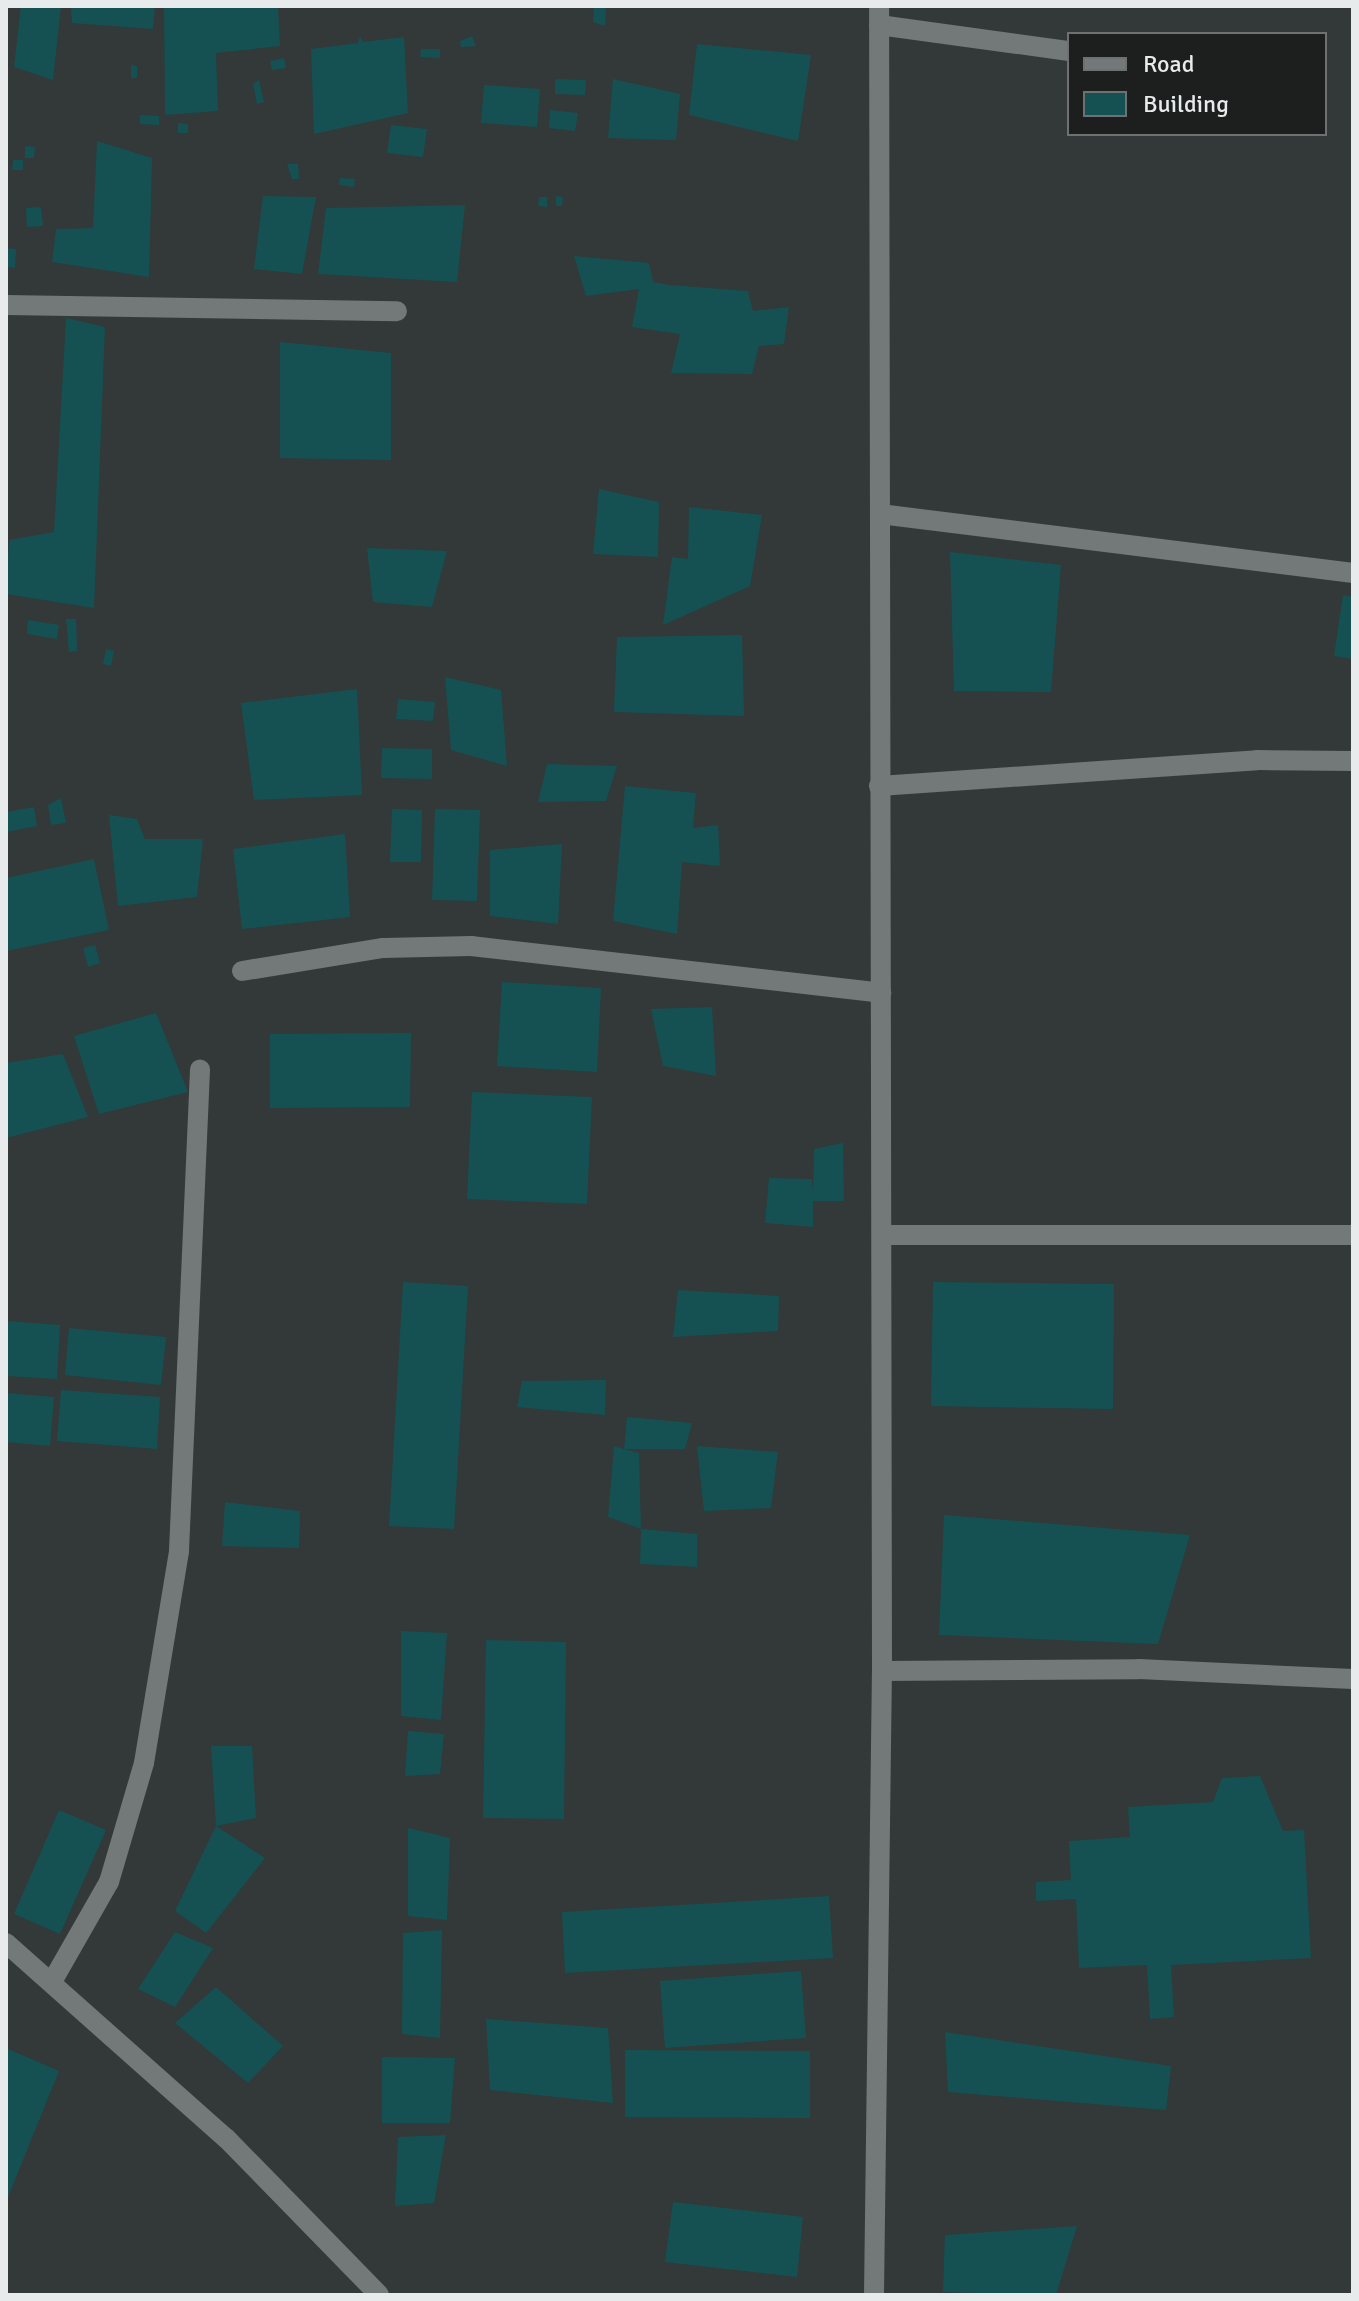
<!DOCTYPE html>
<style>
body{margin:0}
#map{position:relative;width:1359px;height:2301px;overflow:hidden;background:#333838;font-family:Signika,sans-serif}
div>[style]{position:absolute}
.building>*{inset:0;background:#155153}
.minor>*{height:20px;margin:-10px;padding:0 10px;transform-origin:10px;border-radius:10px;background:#737878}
.secondary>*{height:20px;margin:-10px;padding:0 10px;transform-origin:10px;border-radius:10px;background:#737878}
span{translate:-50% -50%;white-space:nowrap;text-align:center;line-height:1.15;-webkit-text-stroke:7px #1d1f1f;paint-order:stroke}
.frame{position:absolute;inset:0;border:8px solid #e7ebeb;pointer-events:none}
.legend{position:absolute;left:1067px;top:32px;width:260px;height:104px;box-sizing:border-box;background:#1d1f1f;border:2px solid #6e7171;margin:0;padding:10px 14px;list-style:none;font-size:24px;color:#e7ebeb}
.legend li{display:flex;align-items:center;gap:16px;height:40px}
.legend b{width:40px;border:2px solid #6e7171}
</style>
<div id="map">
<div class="building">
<i style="clip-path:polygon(21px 6px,61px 6px,53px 80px,14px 67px)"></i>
<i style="clip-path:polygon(71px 6px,155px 6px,153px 29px,72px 23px)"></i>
<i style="clip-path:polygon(164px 6px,278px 6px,280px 46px,216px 53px,218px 111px,165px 115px)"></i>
<i style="clip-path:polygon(594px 6px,606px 6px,605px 26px,593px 22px)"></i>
<i style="clip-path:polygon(360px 36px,363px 42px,404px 37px,408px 113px,314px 134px,311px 49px,358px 43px)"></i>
<i style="clip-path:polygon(472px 36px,476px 46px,461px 47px,460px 41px)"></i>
<i style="clip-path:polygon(697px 44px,811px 55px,798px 141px,689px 115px)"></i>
<i style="clip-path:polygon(421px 49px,440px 49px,440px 58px,420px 57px)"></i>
<i style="clip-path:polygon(284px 58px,286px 68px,272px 70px,270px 61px)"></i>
<i style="clip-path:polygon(131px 65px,137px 66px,137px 78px,131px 78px)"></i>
<i style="clip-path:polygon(555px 79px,586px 80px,585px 95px,555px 94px)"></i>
<i style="clip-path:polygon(613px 79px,680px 94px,676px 140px,608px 138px)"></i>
<i style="clip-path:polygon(259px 80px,264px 102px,257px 104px,253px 84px)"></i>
<i style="clip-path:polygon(484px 85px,540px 89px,537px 127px,481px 123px)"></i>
<i style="clip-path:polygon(550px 110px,578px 113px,575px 131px,549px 128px)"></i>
<i style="clip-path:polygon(140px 115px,159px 116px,159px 125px,140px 124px)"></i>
<i style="clip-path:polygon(178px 123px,188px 124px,188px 133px,178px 133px)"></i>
<i style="clip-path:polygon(391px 125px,427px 129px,423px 157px,387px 153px)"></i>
<i style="clip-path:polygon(97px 141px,152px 158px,149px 277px,52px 262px,56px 229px,93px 228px)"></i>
<i style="clip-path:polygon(25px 146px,35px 147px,34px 158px,25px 158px)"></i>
<i style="clip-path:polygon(13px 160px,23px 160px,23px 170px,12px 170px)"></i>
<i style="clip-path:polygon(287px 164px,298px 164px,299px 179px,292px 179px)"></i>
<i style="clip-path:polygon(340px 178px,355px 179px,354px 187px,339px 185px)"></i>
<i style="clip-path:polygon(263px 196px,316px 197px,302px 274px,254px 269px)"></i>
<i style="clip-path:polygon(556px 196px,563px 197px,562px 206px,556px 206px)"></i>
<i style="clip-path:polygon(539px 197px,547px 197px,547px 207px,538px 206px)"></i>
<i style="clip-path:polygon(465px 205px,457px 282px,318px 274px,326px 208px)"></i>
<i style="clip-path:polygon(41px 207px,43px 226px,27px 227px,26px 208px)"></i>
<i style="clip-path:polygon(6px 248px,16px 249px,15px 268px,6px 267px)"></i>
<i style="clip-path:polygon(574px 256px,649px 263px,653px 282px,670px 285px,748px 291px,753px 311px,789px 307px,784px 344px,759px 346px,752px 374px,671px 373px,680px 334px,632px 327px,639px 289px,586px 296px)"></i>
<i style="clip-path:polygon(66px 318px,105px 327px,94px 608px,6px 594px,9px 540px,54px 532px)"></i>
<i style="clip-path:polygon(280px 342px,391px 353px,391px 460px,280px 458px)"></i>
<i style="clip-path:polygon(599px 489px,659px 502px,658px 557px,593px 554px)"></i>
<i style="clip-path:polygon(689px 507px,762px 515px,750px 586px,663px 625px,672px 557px,688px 559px)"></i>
<i style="clip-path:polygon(367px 548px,447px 551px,432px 607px,373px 602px)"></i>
<i style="clip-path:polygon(950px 552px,1061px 565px,1051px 692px,954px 691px)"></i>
<i style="clip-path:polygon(1343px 595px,1353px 597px,1353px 659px,1334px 656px)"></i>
<i style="clip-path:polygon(66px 619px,76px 619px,77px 651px,69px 652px)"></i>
<i style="clip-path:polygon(28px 620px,59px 625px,57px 639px,27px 634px)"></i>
<i style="clip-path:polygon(742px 635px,744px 716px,614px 712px,617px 637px)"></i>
<i style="clip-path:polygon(106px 649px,114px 651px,111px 666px,103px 664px)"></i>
<i style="clip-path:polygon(445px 677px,501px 690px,507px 766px,451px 750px)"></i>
<i style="clip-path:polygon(357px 689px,362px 795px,254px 800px,241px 703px)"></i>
<i style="clip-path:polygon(398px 699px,435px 702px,433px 721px,396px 719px)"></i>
<i style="clip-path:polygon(382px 748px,432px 749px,432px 779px,381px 778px)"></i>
<i style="clip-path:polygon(547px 764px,617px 766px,606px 801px,538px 802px)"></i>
<i style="clip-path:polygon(625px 786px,696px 793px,693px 828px,718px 825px,720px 866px,682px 862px,677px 934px,613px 921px)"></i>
<i style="clip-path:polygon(61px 798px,66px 823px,51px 825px,48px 805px)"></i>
<i style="clip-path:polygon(34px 807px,37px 826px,6px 832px,6px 812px)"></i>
<i style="clip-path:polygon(392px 809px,422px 810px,421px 862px,390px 862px)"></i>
<i style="clip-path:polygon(435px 809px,480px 810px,477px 901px,432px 900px)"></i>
<i style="clip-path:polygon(109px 815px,137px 819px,145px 839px,203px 839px,197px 897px,118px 906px)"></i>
<i style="clip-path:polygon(345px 834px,350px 917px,242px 929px,233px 849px)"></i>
<i style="clip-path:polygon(562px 844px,558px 924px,490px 916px,490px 850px)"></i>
<i style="clip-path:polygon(94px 859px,109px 930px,6px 951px,6px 878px)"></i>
<i style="clip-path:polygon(95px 945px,100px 963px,88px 967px,83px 948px)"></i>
<i style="clip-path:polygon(502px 982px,601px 988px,597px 1072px,497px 1066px)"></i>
<i style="clip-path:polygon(712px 1007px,716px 1076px,663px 1066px,651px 1009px)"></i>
<i style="clip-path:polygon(156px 1013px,188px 1092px,99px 1114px,74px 1036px)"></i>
<i style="clip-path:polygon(411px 1033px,410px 1107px,270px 1108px,270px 1034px)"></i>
<i style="clip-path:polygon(63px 1054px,88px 1117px,6px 1138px,6px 1063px)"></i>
<i style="clip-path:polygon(472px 1092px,592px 1097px,587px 1204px,467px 1199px)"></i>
<i style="clip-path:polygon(843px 1143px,844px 1201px,813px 1201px,813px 1227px,765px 1223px,769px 1178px,812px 1179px,813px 1192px,814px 1149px)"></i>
<i style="clip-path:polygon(403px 1282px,468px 1286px,454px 1529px,389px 1526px)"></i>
<i style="clip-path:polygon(933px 1282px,1114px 1284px,1113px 1409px,931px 1406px)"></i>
<i style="clip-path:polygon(678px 1290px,779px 1296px,778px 1331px,673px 1337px)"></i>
<i style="clip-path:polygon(6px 1321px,60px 1325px,57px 1379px,6px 1376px)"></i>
<i style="clip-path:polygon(69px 1328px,166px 1337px,161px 1385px,65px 1375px)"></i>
<i style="clip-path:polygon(606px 1380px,605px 1415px,517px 1407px,522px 1381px)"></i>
<i style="clip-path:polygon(61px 1390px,160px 1397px,157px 1449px,57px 1441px)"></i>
<i style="clip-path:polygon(6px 1393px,54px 1397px,50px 1446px,6px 1442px)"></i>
<i style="clip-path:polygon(627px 1417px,692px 1423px,685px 1449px,624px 1449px,639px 1453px,641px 1529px,608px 1517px,614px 1446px,624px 1449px)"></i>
<i style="clip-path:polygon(697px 1446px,778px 1452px,771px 1508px,704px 1511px)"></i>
<i style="clip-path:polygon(225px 1502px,300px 1511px,299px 1548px,222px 1546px)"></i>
<i style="clip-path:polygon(944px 1515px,1190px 1535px,1158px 1644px,939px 1635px)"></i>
<i style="clip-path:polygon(641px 1529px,697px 1534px,697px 1567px,640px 1564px)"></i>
<i style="clip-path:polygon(401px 1631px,447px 1633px,441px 1720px,401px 1716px)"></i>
<i style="clip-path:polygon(486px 1640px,566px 1642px,564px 1819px,483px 1818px)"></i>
<i style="clip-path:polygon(408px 1731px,444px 1734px,440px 1774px,405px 1776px)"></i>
<i style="clip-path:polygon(211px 1746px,252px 1746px,256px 1818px,216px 1826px)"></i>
<i style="clip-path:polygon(1260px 1776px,1283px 1831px,1304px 1830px,1311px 1958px,1171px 1965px,1174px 2017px,1150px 2019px,1147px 1965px,1079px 1968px,1076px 1899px,1036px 1901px,1036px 1882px,1071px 1880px,1069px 1841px,1130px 1837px,1128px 1807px,1213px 1802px,1222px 1778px)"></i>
<i style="clip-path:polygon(59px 1810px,106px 1830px,60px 1934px,14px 1914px)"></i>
<i style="clip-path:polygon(216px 1826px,265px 1858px,206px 1933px,175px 1911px)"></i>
<i style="clip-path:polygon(408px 1828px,450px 1838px,447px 1920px,408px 1916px)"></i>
<i style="clip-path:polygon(829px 1896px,833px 1958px,565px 1973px,562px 1912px)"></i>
<i style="clip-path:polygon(442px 1930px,440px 2038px,402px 2034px,403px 1933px)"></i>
<i style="clip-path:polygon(175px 1932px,213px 1948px,175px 2007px,138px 1989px)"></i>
<i style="clip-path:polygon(801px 1971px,806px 2038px,665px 2048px,660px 1981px)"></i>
<i style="clip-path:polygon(216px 1987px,283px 2046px,248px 2083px,175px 2023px)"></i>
<i style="clip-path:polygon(486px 2019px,608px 2028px,613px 2103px,490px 2090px)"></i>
<i style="clip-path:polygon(945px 2032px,1171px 2066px,1166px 2110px,948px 2092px)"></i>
<i style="clip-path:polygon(8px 2049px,59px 2071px,6px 2202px,6px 2053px)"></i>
<i style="clip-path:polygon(625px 2050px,810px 2051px,810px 2118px,625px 2117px)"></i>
<i style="clip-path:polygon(382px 2057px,455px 2058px,450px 2123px,382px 2123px)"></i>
<i style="clip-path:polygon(446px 2135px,434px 2203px,395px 2206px,398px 2137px)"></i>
<i style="clip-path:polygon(673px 2202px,803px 2217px,797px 2277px,665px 2262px)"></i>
<i style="clip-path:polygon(1077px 2226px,1056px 2295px,943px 2292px,945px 2235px)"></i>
</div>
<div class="minor">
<i style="left:879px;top:25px;width:192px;rotate:7.8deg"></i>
<i style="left:6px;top:305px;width:391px;rotate:0.9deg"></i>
<i style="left:880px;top:514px;width:477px;rotate:7.1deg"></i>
<i style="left:879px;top:786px;width:379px;rotate:-3.9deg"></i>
<i style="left:1257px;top:760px;width:96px;rotate:0.6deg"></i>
<i style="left:242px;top:971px;width:143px;rotate:-9.3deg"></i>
<i style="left:383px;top:948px;width:88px;rotate:-1.3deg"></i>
<i style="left:471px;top:946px;width:413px;rotate:6.5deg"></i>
<i style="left:882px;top:1235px;width:471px"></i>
<i style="left:882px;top:1671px;width:257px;rotate:-0.4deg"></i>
<i style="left:1139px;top:1669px;width:214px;rotate:2.7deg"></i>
<i style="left:6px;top:1943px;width:294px;rotate:41.6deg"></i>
<i style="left:226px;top:2138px;width:219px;rotate:45.7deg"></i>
<i style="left:53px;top:1980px;width:113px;rotate:-60.3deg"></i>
<i style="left:109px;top:1882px;width:124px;rotate:-73.6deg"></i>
<i style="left:144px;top:1763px;width:215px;rotate:-80.6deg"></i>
<i style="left:179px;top:1551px;width:482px;rotate:-87.5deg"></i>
</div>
<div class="secondary">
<i style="left:874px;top:2295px;width:624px;rotate:-89.27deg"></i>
<i style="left:882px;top:1671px;width:1665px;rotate:-90.1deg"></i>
</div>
<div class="frame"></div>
<ul class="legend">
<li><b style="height:10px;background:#737878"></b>Road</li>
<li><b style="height:22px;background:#155153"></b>Building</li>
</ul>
</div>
